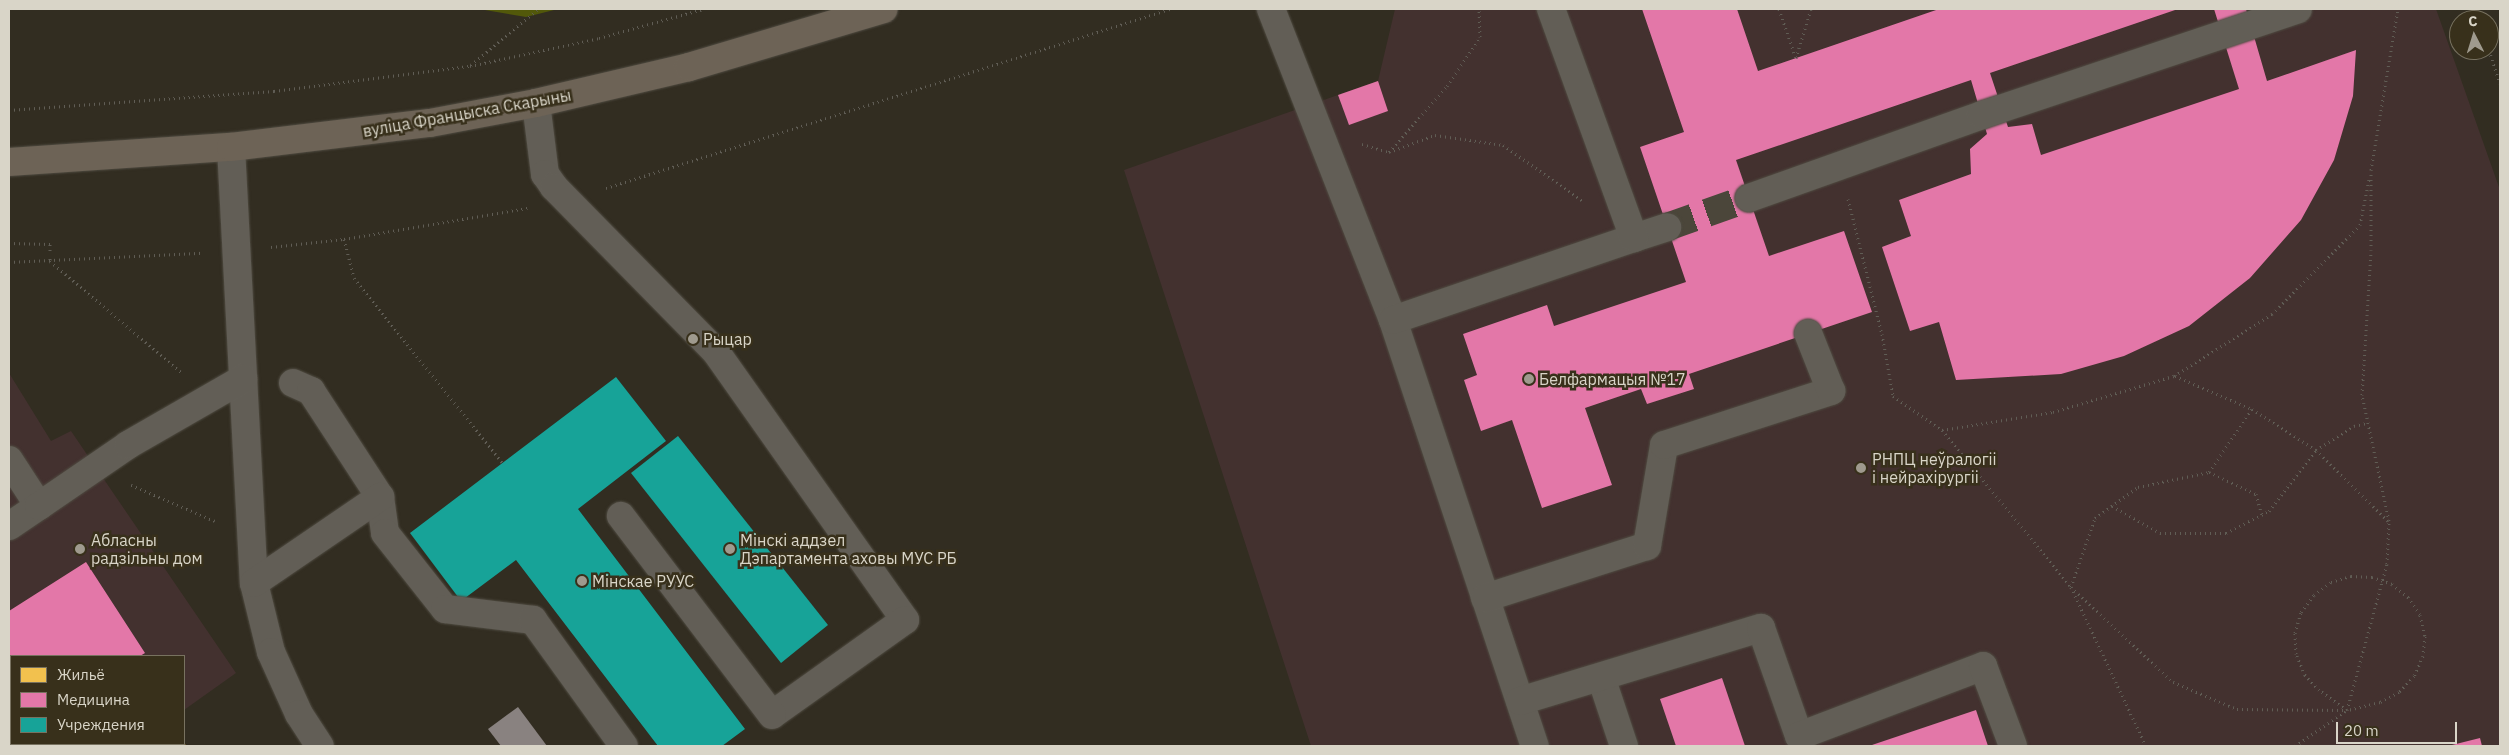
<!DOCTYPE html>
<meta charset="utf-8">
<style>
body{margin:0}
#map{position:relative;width:2509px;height:755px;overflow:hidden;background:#322d21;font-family:"IBM Plex Sans",sans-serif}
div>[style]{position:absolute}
.medical>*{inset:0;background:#43312f}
.forest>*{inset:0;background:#52580a}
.homes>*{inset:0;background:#f2c14e}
.health>*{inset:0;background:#e377a8}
.public>*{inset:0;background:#17a398}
.building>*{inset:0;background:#898280}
.minor-tunnel>*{height:28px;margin-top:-14px;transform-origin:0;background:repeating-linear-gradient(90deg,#4b463a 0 28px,transparent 0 42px)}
.path>*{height:3px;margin-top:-1.5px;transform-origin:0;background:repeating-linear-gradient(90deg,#605d55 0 1px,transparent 0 5px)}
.roads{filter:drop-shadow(0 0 1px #4f4b41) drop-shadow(0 0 1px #4f4b41)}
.minor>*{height:28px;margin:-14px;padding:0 14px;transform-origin:14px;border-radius:14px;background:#625e56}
.major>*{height:28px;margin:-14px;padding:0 14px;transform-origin:14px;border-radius:14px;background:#6d6356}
.dots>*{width:14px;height:14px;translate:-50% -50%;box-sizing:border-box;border:2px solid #38301b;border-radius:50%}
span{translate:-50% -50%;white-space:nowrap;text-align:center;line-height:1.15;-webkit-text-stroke:5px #38301b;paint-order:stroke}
.street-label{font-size:16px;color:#d9d5c8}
.poi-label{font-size:16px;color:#d9d5c8}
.left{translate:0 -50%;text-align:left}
.frame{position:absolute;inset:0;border:10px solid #d9d5c8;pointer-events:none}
.legend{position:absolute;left:10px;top:655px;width:175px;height:90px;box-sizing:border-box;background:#38301b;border:1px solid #787260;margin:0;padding:6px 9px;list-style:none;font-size:15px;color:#d9d5c8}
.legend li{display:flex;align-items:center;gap:10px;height:25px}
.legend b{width:25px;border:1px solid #787260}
.north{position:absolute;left:2449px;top:10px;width:50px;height:50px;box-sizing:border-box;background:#38301b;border:1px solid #787260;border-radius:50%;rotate:355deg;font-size:14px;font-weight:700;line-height:20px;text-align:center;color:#d9d5c8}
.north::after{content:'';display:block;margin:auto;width:18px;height:22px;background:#9f9a8e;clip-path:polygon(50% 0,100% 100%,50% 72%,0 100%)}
.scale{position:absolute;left:2336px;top:722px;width:121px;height:22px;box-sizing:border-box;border:2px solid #d9d5c8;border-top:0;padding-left:6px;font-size:15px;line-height:18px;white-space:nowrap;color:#d9d5c8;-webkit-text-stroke:4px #38301b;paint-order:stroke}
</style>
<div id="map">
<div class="medical">
<i style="clip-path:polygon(1395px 9px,2436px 9px,2500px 190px,2500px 746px,1311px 746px,1124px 170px,1378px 81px)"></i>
<i style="clip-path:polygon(9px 373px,51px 441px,71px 431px,236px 673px,184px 710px,184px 656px,11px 656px,11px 744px,133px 744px,129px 746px,9px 746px)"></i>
</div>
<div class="forest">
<i style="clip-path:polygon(479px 9px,558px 9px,526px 17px)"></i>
</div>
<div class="homes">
<i style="clip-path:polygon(124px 744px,185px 744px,186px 746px,120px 746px)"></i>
</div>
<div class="health">
<i style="clip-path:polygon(1642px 9px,1737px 9px,1758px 71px,1939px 9px,2178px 9px,1990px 73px,2008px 127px,2032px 124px,2041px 155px,2239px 89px,2214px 9px,2246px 9px,2267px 81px,2356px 50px,2353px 96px,2334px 160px,2301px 220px,2250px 278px,2189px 326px,2124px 356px,2061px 374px,1956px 380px,1939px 322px,1910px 331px,1882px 247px,1911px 236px,1899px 200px,1971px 174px,1970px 149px,1987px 134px,1971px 80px,1736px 160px,1769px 256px,1844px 231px,1872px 312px,1689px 374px,1694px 389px,1647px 404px,1641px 389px,1585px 408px,1612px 485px,1542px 508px,1512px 420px,1481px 431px,1464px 380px,1477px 375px,1463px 334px,1547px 305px,1554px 326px,1686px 282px,1640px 147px,1684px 132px)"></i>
<i style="clip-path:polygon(1378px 81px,1388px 111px,1349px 125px,1338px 95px)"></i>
<i style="clip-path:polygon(86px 562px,145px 653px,140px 656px,11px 656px,9px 708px,9px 611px)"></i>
<i style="clip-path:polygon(1722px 678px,1745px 746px,1676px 746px,1660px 699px)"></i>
<i style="clip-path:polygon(1976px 710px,1988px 746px,1869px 746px)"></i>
<i style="clip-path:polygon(2480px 738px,2482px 746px,2448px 746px)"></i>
</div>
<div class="public">
<i style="clip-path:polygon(616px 377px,666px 441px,578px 509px,745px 729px,722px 746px,658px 746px,516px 560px,461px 601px,410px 533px)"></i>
<i style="clip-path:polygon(678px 436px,828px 625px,781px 663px,631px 473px)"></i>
</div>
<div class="building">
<i style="clip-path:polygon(518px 707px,547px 746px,501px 746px,488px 729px)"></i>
</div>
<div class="minor-tunnel">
<i style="left:1667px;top:227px;width:87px;rotate:-19.5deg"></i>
</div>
<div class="path">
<i style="left:1779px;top:9px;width:52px;rotate:70.9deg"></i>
<i style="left:1796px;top:58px;width:51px;rotate:-73deg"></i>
<i style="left:2475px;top:9px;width:12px;rotate:70deg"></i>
<i style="left:2489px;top:50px;width:35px;rotate:72deg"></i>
<i style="left:471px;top:65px;width:87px;rotate:-39.9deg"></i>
<i style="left:9px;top:110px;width:266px;rotate:-4.1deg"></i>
<i style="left:274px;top:91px;width:198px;rotate:-7.3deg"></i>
<i style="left:470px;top:66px;width:132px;rotate:-12.2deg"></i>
<i style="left:599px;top:38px;width:108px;rotate:-15.6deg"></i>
<i style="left:1362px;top:144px;width:28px;rotate:17deg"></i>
<i style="left:1389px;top:152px;width:49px;rotate:-20.3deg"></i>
<i style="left:1435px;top:135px;width:69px;rotate:8.4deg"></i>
<i style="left:1503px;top:145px;width:98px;rotate:35deg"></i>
<i style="left:1389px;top:152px;width:88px;rotate:-48.7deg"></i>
<i style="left:1447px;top:86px;width:59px;rotate:-56deg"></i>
<i style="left:1480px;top:37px;width:28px;rotate:-92deg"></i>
<i style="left:606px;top:188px;width:592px;rotate:-17.61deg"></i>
<i style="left:1848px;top:199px;width:139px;rotate:75.9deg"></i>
<i style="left:1882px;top:334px;width:63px;rotate:79.9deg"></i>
<i style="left:1893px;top:396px;width:60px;rotate:34.8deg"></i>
<i style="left:1942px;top:430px;width:203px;rotate:50.6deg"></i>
<i style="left:2071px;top:587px;width:139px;rotate:43deg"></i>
<i style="left:2173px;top:682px;width:69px;rotate:22.9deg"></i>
<i style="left:2237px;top:709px;width:110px;rotate:0.5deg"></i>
<i style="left:344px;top:239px;width:40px;rotate:75.6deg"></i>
<i style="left:354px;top:278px;width:238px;rotate:51.2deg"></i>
<i style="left:9px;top:243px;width:41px;rotate:1.4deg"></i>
<i style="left:50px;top:244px;width:17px;rotate:90deg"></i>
<i style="left:50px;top:261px;width:173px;rotate:40.3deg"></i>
<i style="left:271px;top:247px;width:73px;rotate:-6.3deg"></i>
<i style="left:344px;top:239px;width:186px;rotate:-9.6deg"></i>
<i style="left:9px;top:262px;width:194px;rotate:-2.7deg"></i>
<i style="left:2175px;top:376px;width:84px;rotate:23.2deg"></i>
<i style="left:2252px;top:409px;width:76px;rotate:32.6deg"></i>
<i style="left:2316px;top:450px;width:101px;rotate:44.6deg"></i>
<i style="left:1942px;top:430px;width:112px;rotate:-9.2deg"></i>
<i style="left:2053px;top:412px;width:126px;rotate:-16.6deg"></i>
<i style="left:2174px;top:376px;width:116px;rotate:-32.3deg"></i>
<i style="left:2272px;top:314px;width:125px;rotate:-45.3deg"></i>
<i style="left:2360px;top:225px;width:47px;rotate:-78.9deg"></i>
<i style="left:2209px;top:472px;width:76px;rotate:-55.7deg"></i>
<i style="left:131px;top:485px;width:91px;rotate:23.2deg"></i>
<i style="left:2112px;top:506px;width:55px;rotate:29.4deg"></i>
<i style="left:2160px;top:533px;width:66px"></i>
<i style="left:2226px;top:533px;width:48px;rotate:-27.1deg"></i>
<i style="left:2269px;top:511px;width:77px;rotate:-52.4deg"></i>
<i style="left:2316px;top:450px;width:45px;rotate:-32.3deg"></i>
<i style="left:2354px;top:426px;width:13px;rotate:-13deg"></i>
<i style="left:2351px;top:576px;width:21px;rotate:3deg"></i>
<i style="left:2372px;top:577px;width:21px;rotate:19deg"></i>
<i style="left:2392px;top:584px;width:21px;rotate:39deg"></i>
<i style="left:2408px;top:597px;width:22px;rotate:56deg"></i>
<i style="left:2420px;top:615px;width:22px;rotate:77deg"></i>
<i style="left:2425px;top:636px;width:20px;rotate:96deg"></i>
<i style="left:2423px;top:656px;width:22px;rotate:114deg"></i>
<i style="left:2414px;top:676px;width:22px;rotate:133deg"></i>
<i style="left:2399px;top:692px;width:21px;rotate:152deg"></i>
<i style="left:2380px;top:702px;width:34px;rotate:166deg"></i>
<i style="left:2347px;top:710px;width:34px;rotate:-144deg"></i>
<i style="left:2319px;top:690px;width:21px;rotate:-133deg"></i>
<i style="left:2305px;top:675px;width:23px;rotate:-113deg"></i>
<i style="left:2296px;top:654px;width:21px;rotate:-93deg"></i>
<i style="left:2295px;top:633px;width:22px;rotate:-74deg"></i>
<i style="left:2301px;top:612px;width:21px;rotate:-53deg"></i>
<i style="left:2314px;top:595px;width:21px;rotate:-37deg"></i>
<i style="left:2331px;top:582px;width:21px;rotate:-17deg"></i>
<i style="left:2146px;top:746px;width:176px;rotate:-115.3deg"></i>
<i style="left:2071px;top:587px;width:73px;rotate:-70.8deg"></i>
<i style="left:2095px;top:518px;width:53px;rotate:-35.8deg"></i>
<i style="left:2138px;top:487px;width:73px;rotate:-11.9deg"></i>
<i style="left:2209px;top:472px;width:52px;rotate:25.1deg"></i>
<i style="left:2256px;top:494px;width:22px;rotate:74deg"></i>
<i style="left:2295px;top:746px;width:63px;rotate:-34.7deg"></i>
<i style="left:2347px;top:710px;width:151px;rotate:-74.7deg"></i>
<i style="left:2387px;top:564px;width:43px;rotate:-87.3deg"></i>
<i style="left:2389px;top:521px;width:129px;rotate:-102.1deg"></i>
<i style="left:2362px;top:395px;width:145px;rotate:-86.4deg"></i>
<i style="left:2371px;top:250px;width:80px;rotate:-90deg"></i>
<i style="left:2371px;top:170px;width:163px;rotate:-80.5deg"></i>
</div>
<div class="roads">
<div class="minor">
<i style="left:1271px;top:9px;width:334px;rotate:68.6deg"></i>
<i style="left:1393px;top:320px;width:449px;rotate:71.6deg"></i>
<i style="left:536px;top:103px;width:72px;rotate:82.8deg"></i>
<i style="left:545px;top:174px;width:16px;rotate:55deg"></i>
<i style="left:554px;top:187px;width:231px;rotate:45.5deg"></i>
<i style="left:716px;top:352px;width:328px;rotate:54.8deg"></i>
<i style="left:905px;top:620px;width:163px;rotate:144.5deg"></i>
<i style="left:772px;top:715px;width:250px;rotate:-127.2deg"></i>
<i style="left:231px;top:147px;width:437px;rotate:87deg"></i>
<i style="left:254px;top:583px;width:71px;rotate:76.2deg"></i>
<i style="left:271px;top:652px;width:68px;rotate:65.7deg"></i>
<i style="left:299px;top:714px;width:38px;rotate:57deg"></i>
<i style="left:1749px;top:198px;width:247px;rotate:-19.6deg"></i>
<i style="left:1982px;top:115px;width:333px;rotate:-18.5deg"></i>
<i style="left:1634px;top:238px;width:35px;rotate:-18deg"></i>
<i style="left:1393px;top:320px;width:255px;rotate:-18.8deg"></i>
<i style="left:1634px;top:238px;width:244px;rotate:-109.9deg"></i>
<i style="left:293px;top:383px;width:20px;rotate:24deg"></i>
<i style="left:311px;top:391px;width:126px;rotate:56.9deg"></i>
<i style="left:380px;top:497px;width:36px;rotate:82deg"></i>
<i style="left:385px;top:533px;width:97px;rotate:51.7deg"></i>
<i style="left:445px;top:609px;width:89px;rotate:7.1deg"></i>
<i style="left:533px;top:620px;width:155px;rotate:54.2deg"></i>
<i style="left:9px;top:460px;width:55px;rotate:56.9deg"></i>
<i style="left:39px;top:506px;width:36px;rotate:146deg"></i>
<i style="left:39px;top:506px;width:108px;rotate:-34.4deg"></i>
<i style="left:128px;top:445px;width:133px;rotate:-29.9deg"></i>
<i style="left:254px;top:583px;width:153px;rotate:-34.3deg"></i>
<i style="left:1485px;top:598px;width:170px;rotate:-17.8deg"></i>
<i style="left:1647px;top:546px;width:102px;rotate:-80.4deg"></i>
<i style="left:1664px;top:445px;width:176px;rotate:-17.9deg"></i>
<i style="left:1831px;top:391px;width:62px;rotate:-111.6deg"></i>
<i style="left:1601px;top:677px;width:73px;rotate:71.6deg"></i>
<i style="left:1520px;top:701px;width:252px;rotate:-16.9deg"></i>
<i style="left:1761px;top:628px;width:114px;rotate:70.6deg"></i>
<i style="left:1799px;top:736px;width:197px;rotate:-20.8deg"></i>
<i style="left:1983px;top:666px;width:85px;rotate:69.4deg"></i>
</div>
<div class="major">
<i style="left:9px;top:162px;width:223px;rotate:-3.9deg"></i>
<i style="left:231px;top:147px;width:200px;rotate:-6.9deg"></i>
<i style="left:430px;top:123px;width:108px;rotate:-10.7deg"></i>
<i style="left:536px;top:103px;width:157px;rotate:-13.2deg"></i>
<i style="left:689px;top:67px;width:203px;rotate:-16.6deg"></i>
</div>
</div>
<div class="dots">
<i style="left:693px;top:339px;background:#9f9a8e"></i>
<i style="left:1529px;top:379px;background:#9f9a8e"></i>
<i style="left:1861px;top:468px;background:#9f9a8e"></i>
<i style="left:80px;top:549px;background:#9f9a8e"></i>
<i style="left:730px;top:549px;background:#9f9a8e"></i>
<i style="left:582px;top:581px;background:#9f9a8e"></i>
</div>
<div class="street-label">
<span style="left:467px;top:113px;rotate:-10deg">вуліца Францыска Скарыны</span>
</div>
<div class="poi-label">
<span class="left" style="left:703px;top:339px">Рыцар</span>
<span class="left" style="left:1539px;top:379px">Белфармацыя №17</span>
<span class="left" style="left:1872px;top:468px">РНПЦ неўралогіі<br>і нейрахірургіі</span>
<span class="left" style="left:91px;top:549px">Абласны<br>радзільны дом</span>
<span class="left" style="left:740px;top:549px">Мінскі аддзел<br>Дэпартамента аховы МУС РБ</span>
<span class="left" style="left:592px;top:581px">Мінскае РУУС</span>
</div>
<div class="frame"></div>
<ul class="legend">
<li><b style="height:14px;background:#f2c14e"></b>Жильё</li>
<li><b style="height:14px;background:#e377a8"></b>Медицина</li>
<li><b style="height:14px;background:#17a398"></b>Учреждения</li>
</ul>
<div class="north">С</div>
<div class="scale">20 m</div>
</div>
